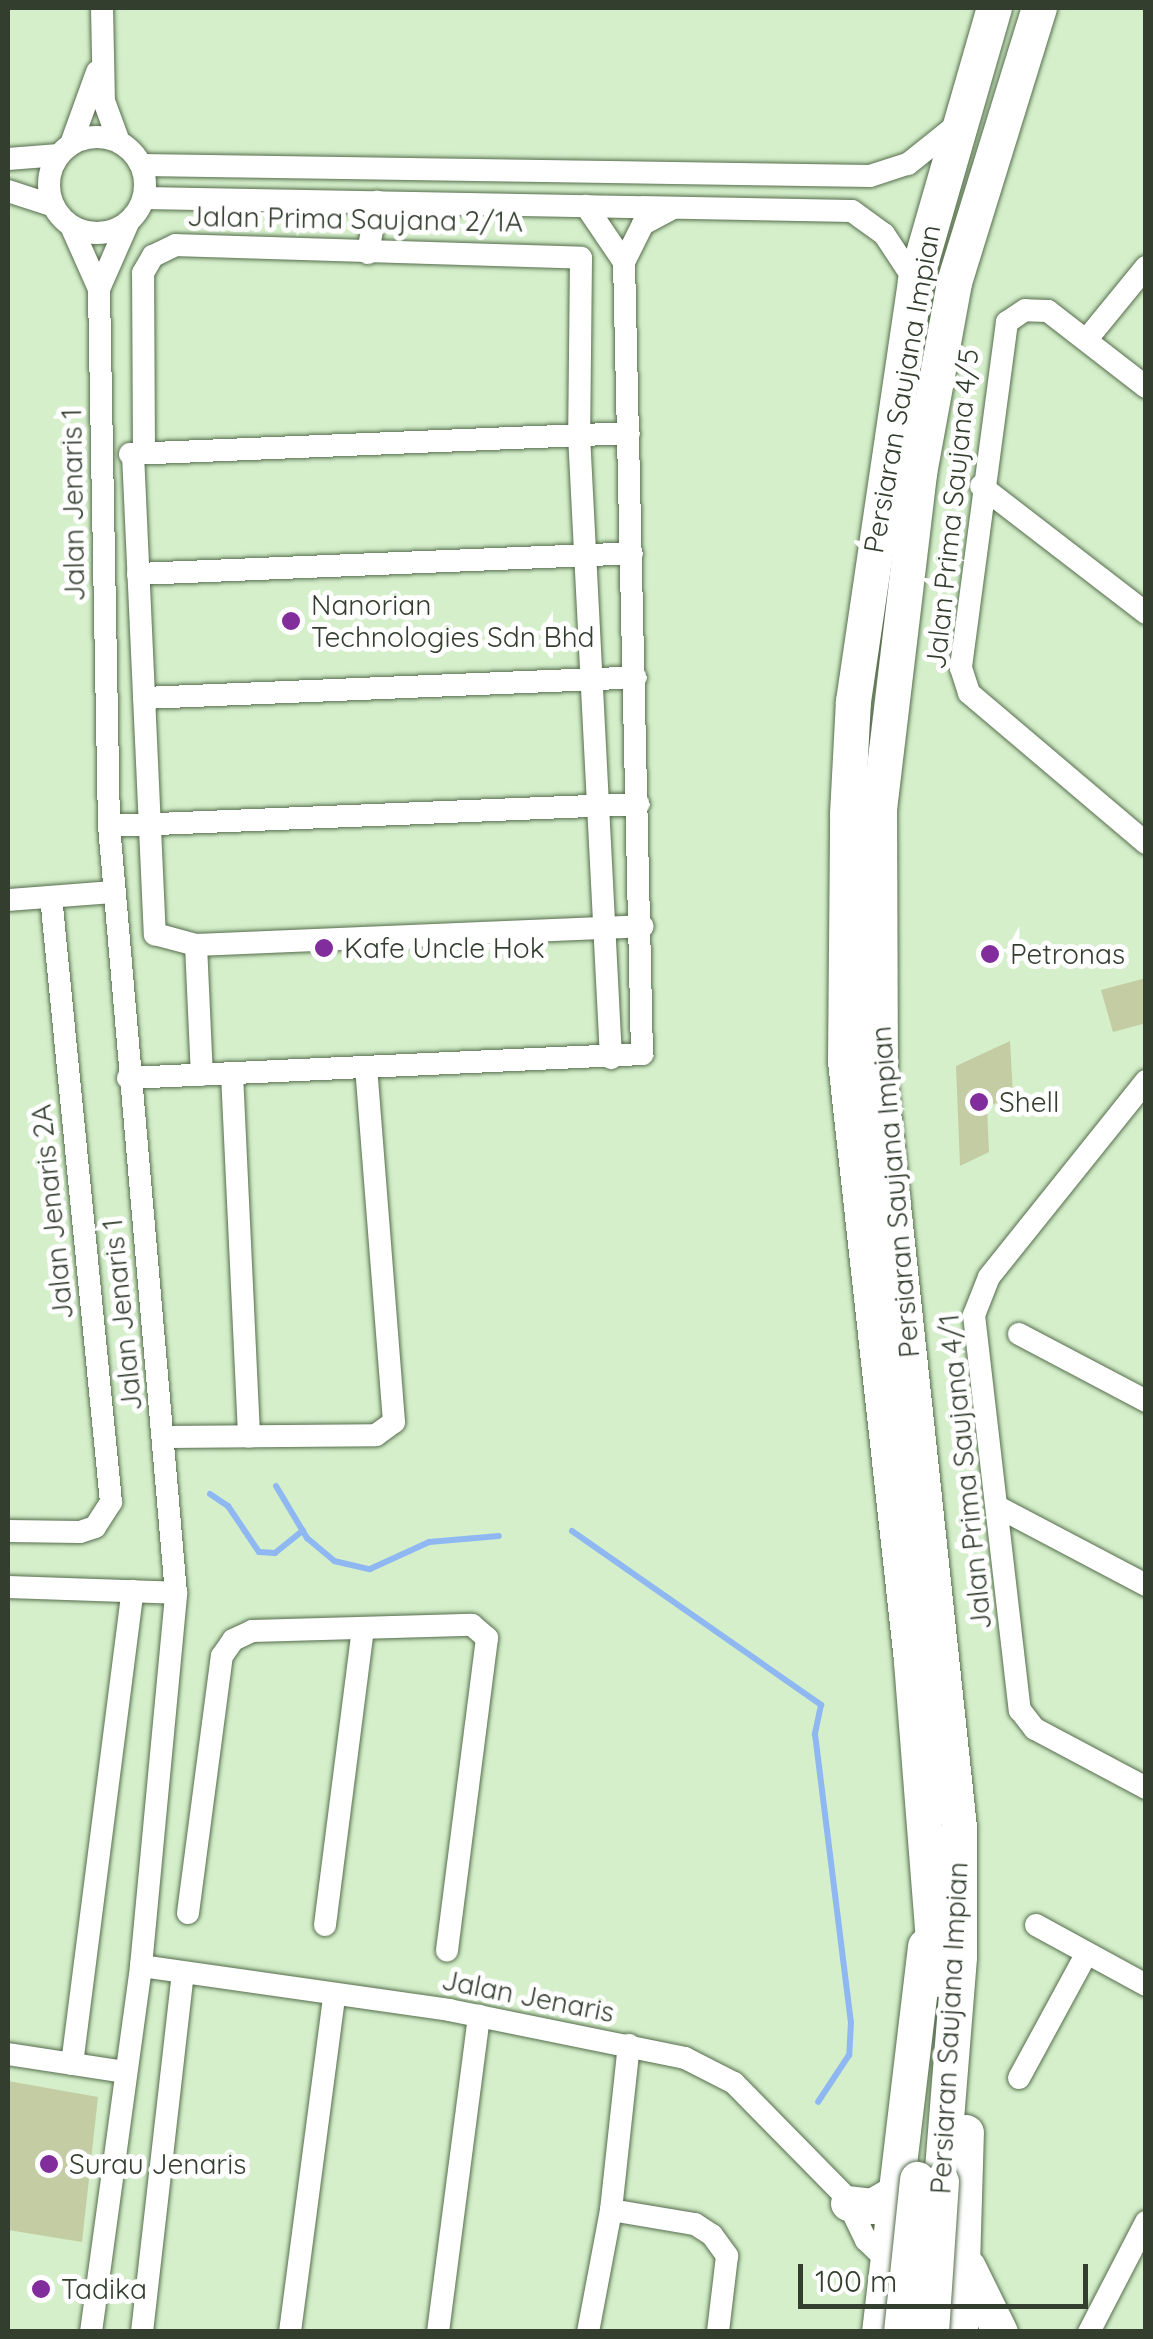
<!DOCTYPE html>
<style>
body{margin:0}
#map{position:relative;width:1153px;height:2339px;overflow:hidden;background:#d4efca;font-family:Quicksand,sans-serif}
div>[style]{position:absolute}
.stream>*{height:6px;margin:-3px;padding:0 3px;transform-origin:3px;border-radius:3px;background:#8fb8f3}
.building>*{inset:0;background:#c4cca3}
.roads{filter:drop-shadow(0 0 2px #566d4d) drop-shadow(0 0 2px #566d4d)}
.minor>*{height:22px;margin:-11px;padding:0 11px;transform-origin:11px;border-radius:11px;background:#fff}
.minor>.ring{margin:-11px;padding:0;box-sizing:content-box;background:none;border:22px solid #fff;border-radius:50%}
.highway>*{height:35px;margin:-17.5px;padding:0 17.5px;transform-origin:17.5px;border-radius:17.5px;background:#fff}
.bridges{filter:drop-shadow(0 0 2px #566d4d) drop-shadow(0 0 2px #566d4d)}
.highway-bridge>*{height:35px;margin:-17.5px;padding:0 17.5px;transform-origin:17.5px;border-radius:17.5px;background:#fff}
.dots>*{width:28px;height:28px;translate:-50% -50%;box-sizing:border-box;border:5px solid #fff;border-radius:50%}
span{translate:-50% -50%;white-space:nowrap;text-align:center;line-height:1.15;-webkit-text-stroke:10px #fff;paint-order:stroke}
.street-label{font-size:28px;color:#333e2f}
.poi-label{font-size:28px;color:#333e2f}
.left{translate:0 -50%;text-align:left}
.frame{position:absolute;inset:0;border:10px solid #333e2f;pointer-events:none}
.scale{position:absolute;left:798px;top:2264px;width:290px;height:45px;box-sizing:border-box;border:5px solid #333e2f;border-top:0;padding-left:12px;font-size:30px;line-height:35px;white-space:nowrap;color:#333e2f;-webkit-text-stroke:8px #fff;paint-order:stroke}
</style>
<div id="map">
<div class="stream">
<i style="left:276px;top:1486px;width:61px;rotate:59.2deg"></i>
<i style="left:307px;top:1538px;width:35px;rotate:40deg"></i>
<i style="left:334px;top:1561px;width:37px;rotate:13deg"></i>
<i style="left:370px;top:1569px;width:65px;rotate:-24.6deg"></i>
<i style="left:429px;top:1542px;width:70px;rotate:-4.9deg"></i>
<i style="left:210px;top:1494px;width:22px;rotate:34deg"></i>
<i style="left:228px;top:1506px;width:55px;rotate:56deg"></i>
<i style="left:259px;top:1552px;width:16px;rotate:4deg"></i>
<i style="left:275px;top:1553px;width:36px;rotate:-39deg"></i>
<i style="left:572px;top:1531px;width:304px;rotate:34.9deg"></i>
<i style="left:821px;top:1705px;width:30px;rotate:102deg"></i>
<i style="left:815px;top:1734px;width:290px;rotate:82.9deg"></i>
<i style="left:851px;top:2022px;width:33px;rotate:93deg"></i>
<i style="left:849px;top:2055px;width:56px;rotate:123.4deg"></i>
</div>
<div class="building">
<i style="clip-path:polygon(1146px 978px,1146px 1023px,1113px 1032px,1101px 990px)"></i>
<i style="clip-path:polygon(1010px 1041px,1013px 1096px,987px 1107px,989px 1152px,960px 1166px,956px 1066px)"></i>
<i style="clip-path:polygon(8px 2081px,98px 2097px,82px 2242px,8px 2230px)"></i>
</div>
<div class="roads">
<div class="minor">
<i style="left:102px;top:8px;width:93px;rotate:88.8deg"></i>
<i style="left:104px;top:101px;width:44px;rotate:69.9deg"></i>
<i class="ring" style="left:49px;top:137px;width:74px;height:74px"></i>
<i style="left:71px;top:144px;width:77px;rotate:-70.1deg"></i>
<i style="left:8px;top:159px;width:51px;rotate:-4.5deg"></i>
<i style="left:142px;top:165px;width:728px;rotate:0.87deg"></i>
<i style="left:870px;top:176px;width:40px;rotate:-18deg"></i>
<i style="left:908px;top:164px;width:64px;rotate:-38.7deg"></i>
<i style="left:8px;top:191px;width:48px;rotate:18.1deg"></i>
<i style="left:144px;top:198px;width:708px;rotate:1.05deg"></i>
<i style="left:852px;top:211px;width:39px;rotate:36deg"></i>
<i style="left:884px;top:234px;width:56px;rotate:56.6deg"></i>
<i style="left:71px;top:226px;width:69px;rotate:66deg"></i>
<i style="left:368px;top:253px;width:52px;rotate:-80deg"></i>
<i style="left:624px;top:262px;width:42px;rotate:-63.4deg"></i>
<i style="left:643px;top:224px;width:34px;rotate:-28deg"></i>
<i style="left:1087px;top:339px;width:93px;rotate:-50.7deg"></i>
<i style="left:1146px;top:387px;width:124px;rotate:-142.2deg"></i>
<i style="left:1048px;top:311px;width:23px;rotate:-178deg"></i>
<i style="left:1025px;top:310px;width:22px;rotate:146deg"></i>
<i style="left:1007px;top:322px;width:349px;rotate:97.6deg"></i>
<i style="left:961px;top:668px;width:26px;rotate:72deg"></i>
<i style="left:969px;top:693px;width:232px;rotate:40.3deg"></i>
<i style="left:144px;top:453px;width:180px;rotate:-90.3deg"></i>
<i style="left:143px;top:273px;width:20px;rotate:-60deg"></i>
<i style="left:153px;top:256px;width:25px;rotate:-26deg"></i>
<i style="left:176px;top:245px;width:405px;rotate:1.8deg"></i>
<i style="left:581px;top:258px;width:177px;rotate:90.6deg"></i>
<i style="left:579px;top:435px;width:624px;rotate:87.06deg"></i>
<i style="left:130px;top:454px;width:499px;rotate:-2.4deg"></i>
<i style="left:133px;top:454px;width:481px;rotate:87.4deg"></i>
<i style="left:155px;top:934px;width:42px;rotate:15deg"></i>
<i style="left:196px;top:945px;width:447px;rotate:-2.4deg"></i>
<i style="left:981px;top:486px;width:208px;rotate:37.6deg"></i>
<i style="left:138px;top:574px;width:494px;rotate:-2.4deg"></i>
<i style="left:144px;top:698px;width:492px;rotate:-2.4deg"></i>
<i style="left:109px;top:826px;width:530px;rotate:-2.38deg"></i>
<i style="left:8px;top:900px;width:104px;rotate:-4.4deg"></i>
<i style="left:196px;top:945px;width:130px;rotate:87.4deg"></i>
<i style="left:232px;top:1074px;width:363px;rotate:87.3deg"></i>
<i style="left:128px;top:1078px;width:515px;rotate:-2.67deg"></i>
<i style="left:642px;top:1054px;width:792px;rotate:-91.3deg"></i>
<i style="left:624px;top:262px;width:68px;rotate:-124.2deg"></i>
<i style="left:1146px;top:1081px;width:251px;rotate:128.7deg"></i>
<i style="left:989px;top:1277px;width:41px;rotate:111.5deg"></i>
<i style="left:974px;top:1315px;width:398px;rotate:83.4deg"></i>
<i style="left:1020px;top:1710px;width:24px;rotate:52deg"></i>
<i style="left:1035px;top:1729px;width:126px;rotate:28deg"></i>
<i style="left:1019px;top:1334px;width:144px;rotate:27.8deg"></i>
<i style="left:165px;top:1437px;width:211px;rotate:-0.5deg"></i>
<i style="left:376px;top:1435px;width:22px;rotate:-36deg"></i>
<i style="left:394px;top:1422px;width:355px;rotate:-94.5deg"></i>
<i style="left:998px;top:1507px;width:167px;rotate:27.8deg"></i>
<i style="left:8px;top:1531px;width:72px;rotate:0.8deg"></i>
<i style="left:80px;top:1532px;width:16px;rotate:-18deg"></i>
<i style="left:95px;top:1527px;width:30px;rotate:-57deg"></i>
<i style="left:111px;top:1502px;width:608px;rotate:-95.66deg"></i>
<i style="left:8px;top:1587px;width:168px;rotate:2deg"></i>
<i style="left:188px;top:1913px;width:259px;rotate:-82.5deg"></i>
<i style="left:222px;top:1656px;width:19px;rotate:-55deg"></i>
<i style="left:233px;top:1640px;width:21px;rotate:-25deg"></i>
<i style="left:252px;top:1631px;width:220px;rotate:-1.6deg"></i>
<i style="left:472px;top:1625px;width:20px;rotate:41deg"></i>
<i style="left:487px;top:1638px;width:315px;rotate:97.3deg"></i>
<i style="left:325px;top:1925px;width:299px;rotate:-82.7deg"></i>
<i style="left:1036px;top:1925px;width:125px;rotate:28.6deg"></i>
<i style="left:141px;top:1966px;width:311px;rotate:8.1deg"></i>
<i style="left:449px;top:2010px;width:241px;rotate:11.5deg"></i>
<i style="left:685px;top:2058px;width:55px;rotate:27deg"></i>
<i style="left:734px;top:2083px;width:180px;rotate:45.5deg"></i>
<i style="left:8px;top:2054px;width:118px;rotate:8.7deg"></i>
<i style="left:72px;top:2064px;width:477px;rotate:-82.7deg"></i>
<i style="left:1019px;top:2078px;width:142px;rotate:-61.5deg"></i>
<i style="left:848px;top:2203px;width:41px;rotate:64.1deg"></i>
<i style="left:866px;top:2240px;width:29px;rotate:44deg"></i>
<i style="left:611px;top:2210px;width:85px;rotate:9.5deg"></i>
<i style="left:695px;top:2224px;width:20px;rotate:33deg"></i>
<i style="left:712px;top:2235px;width:26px;rotate:54deg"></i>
<i style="left:727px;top:2256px;width:77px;rotate:96.8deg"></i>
<i style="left:91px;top:2332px;width:369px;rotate:-82.2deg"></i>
<i style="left:141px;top:1966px;width:375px;rotate:-84.6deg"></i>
<i style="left:176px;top:1593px;width:770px;rotate:-94.99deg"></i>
<i style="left:109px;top:826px;width:537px;rotate:-91.07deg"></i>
<i style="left:99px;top:289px;width:72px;rotate:-66.3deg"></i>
<i style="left:142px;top:2332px;width:361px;rotate:-83.5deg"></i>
<i style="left:290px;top:2332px;width:338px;rotate:-82.5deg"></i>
<i style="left:438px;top:2332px;width:319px;rotate:-82.6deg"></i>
<i style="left:588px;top:2332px;width:124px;rotate:-79.3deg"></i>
<i style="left:611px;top:2210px;width:166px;rotate:-83.8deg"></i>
<i style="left:1089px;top:2332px;width:124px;rotate:-62.6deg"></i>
</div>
<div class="highway">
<i style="left:936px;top:1979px;width:320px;rotate:-94.5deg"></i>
<i style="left:911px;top:1660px;width:603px;rotate:-96.29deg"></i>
<i style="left:845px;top:1061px;width:247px;rotate:-89.5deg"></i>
<i style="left:847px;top:814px;width:113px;rotate:-87deg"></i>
<i style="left:853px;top:701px;width:425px;rotate:-81.6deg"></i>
<i style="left:915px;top:281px;width:284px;rotate:-73.9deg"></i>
<i style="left:941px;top:2181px;width:226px;rotate:-85.4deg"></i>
<i style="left:959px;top:1956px;width:129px;rotate:-90deg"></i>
<i style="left:959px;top:1827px;width:748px;rotate:-96.06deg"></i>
<i style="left:880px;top:1083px;width:274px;rotate:-90.2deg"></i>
<i style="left:879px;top:809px;width:338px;rotate:-83.2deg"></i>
<i style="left:919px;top:473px;width:194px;rotate:-79.6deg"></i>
<i style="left:954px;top:282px;width:287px;rotate:-72.8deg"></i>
<i style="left:848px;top:2203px;width:24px;rotate:7deg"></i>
<i style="left:872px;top:2206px;width:24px;rotate:-30deg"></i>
<i style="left:968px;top:2267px;width:72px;rotate:63.8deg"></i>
<i style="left:879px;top:2332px;width:389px;rotate:-83.2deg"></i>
<i style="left:960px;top:2332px;width:200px;rotate:-88.3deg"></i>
</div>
</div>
<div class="bridges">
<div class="highway-bridge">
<i style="left:901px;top:2332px;width:154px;rotate:-84deg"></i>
<i style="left:931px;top:2332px;width:151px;rotate:-86.2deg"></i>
</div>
</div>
<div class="dots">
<i style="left:291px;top:621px;background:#812d9b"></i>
<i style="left:324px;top:948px;background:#812d9b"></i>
<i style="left:990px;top:954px;background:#812d9b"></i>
<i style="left:979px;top:1102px;background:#812d9b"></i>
<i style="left:49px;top:2164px;background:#812d9b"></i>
<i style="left:41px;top:2289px;background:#812d9b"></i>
</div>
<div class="street-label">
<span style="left:355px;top:219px;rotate:1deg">Jalan Prima Saujana 2/1A</span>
<span style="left:902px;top:389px;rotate:-80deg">Persiaran Saujana Impian</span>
<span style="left:73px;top:505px;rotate:-91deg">Jalan Jenaris 1</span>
<span style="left:952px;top:509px;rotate:-84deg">Jalan Prima Saujana 4/5</span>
<span style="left:895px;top:1192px;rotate:-95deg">Persiaran Saujana Impian</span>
<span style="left:52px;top:1212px;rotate:-96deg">Jalan Jenaris 2A</span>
<span style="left:122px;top:1315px;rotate:-96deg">Jalan Jenaris 1</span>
<span style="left:965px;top:1472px;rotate:-96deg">Jalan Prima Saujana 4/1</span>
<span style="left:528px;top:1996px;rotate:11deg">Jalan Jenaris</span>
<span style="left:949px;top:2028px;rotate:-87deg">Persiaran Saujana Impian</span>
</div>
<div class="poi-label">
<span class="left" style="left:311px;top:621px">Nanorian<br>Technologies Sdn Bhd</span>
<span class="left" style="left:344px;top:948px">Kafe Uncle Hok</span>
<span class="left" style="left:1010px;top:954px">Petronas</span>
<span class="left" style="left:999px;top:1102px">Shell</span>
<span class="left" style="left:69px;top:2164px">Surau Jenaris</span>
<span class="left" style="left:61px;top:2289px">Tadika</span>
</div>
<div class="frame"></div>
<div class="scale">100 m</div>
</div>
